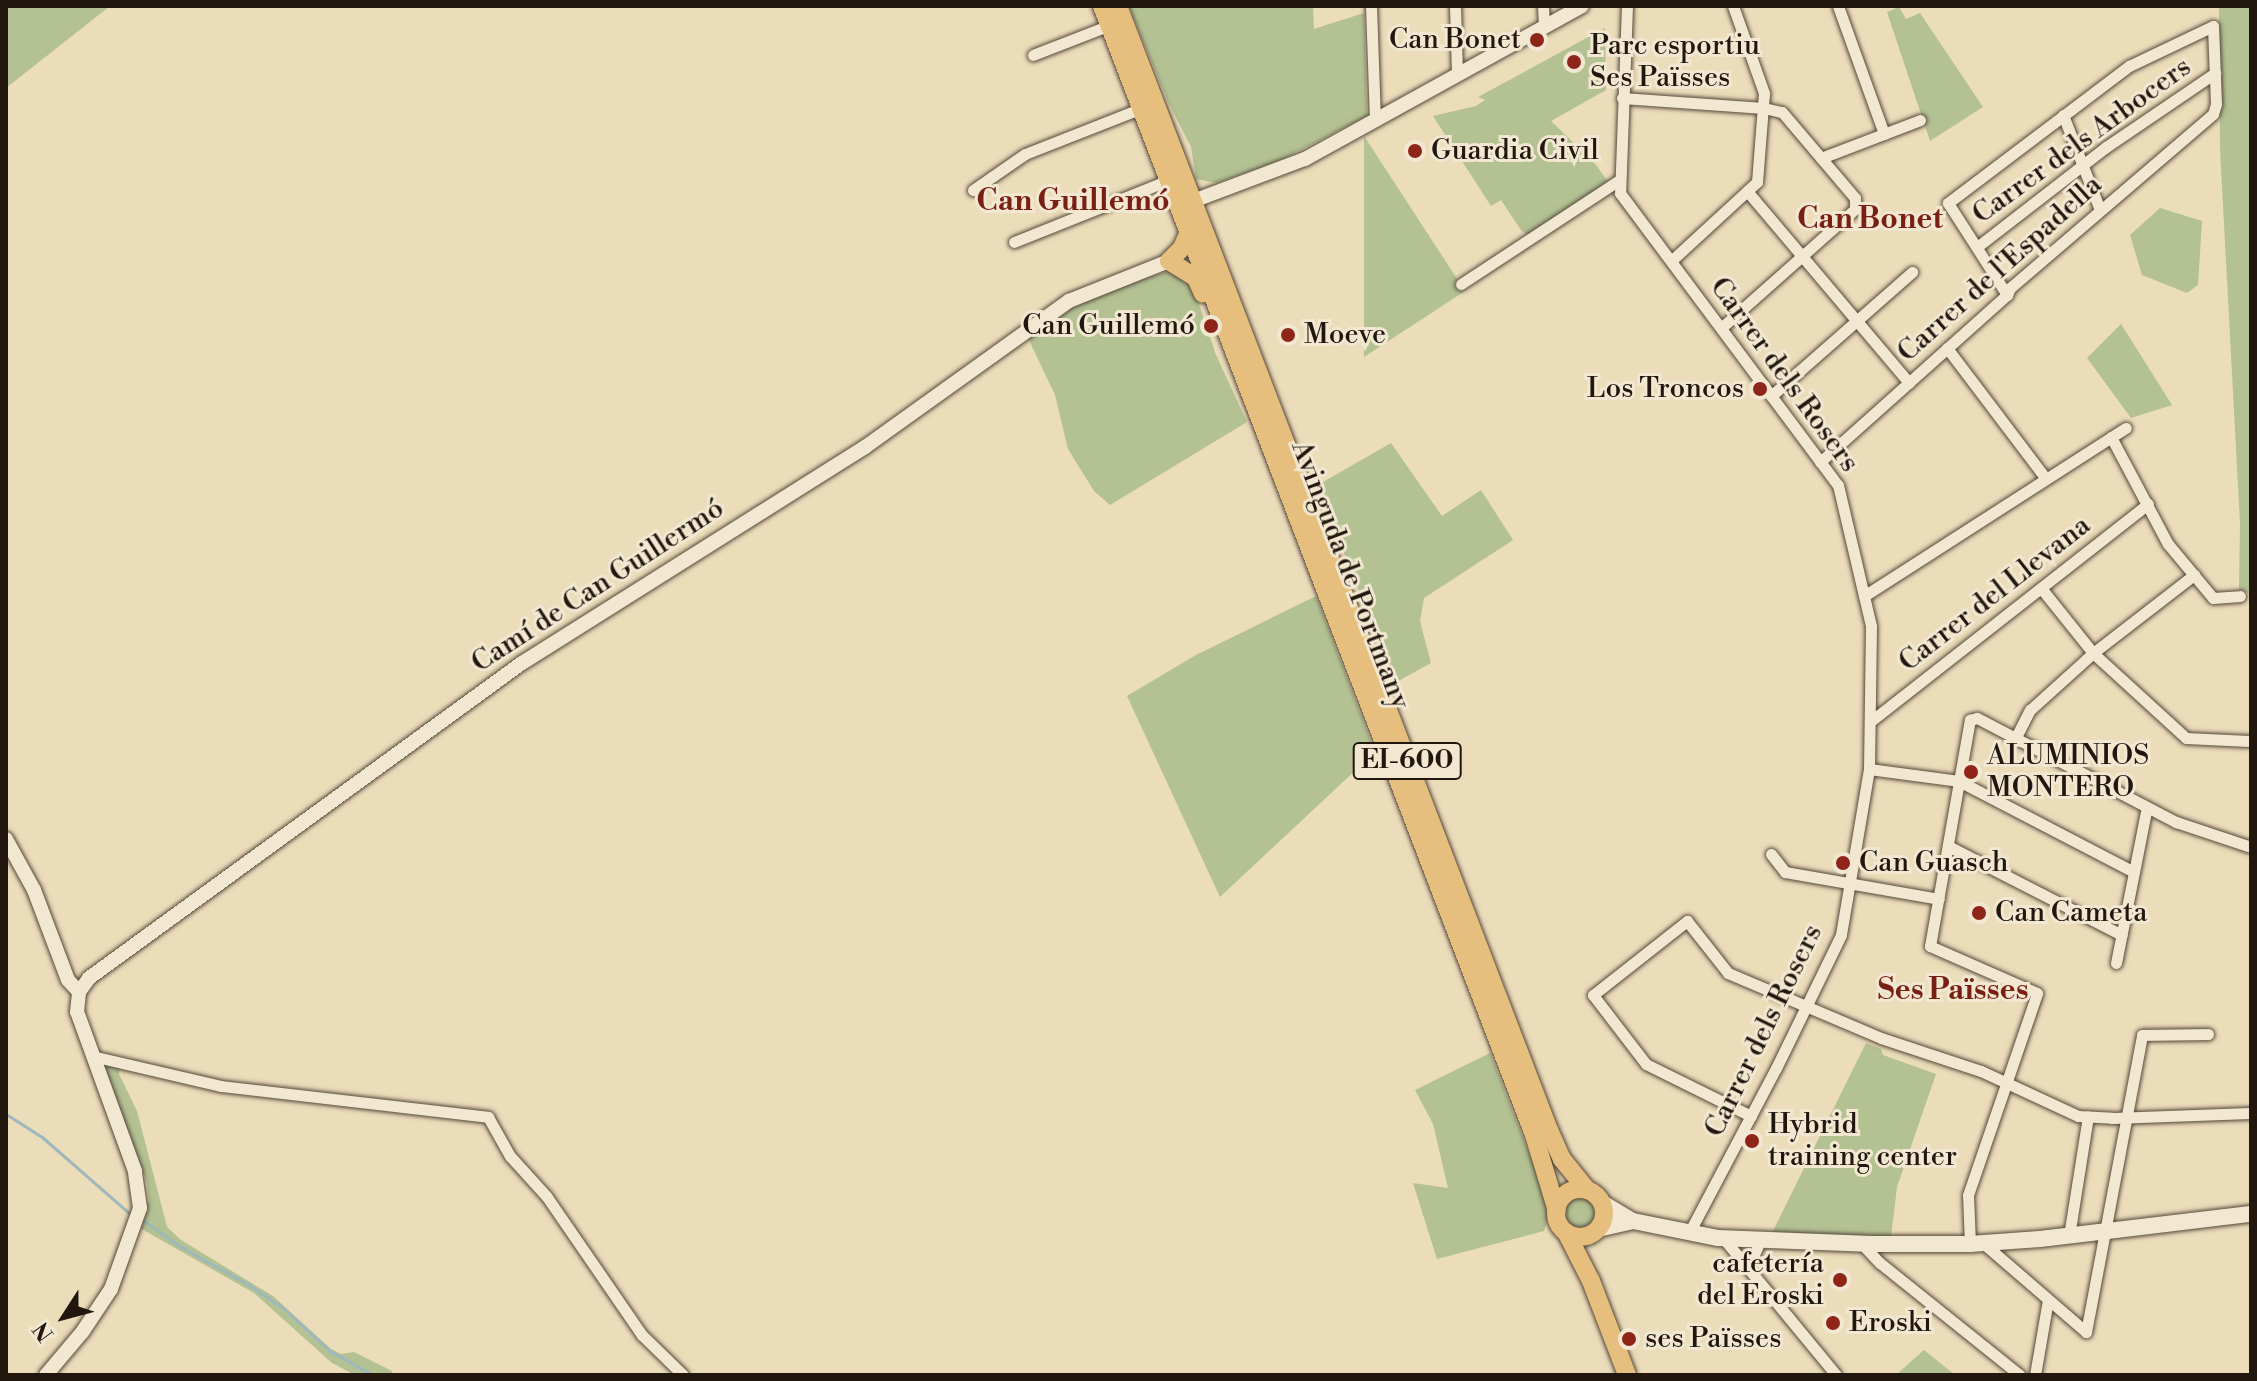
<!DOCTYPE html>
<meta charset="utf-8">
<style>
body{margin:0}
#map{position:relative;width:2257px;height:1381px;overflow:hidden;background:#ebdcba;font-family:"Libre Bodoni",serif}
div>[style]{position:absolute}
.green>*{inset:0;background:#b3c193}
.round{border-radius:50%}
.stream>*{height:3px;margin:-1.5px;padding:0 1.5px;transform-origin:1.5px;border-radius:1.5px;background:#9eb8bb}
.roads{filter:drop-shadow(0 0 2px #544839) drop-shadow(0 0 2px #544839)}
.minor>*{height:11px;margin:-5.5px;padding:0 5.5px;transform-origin:5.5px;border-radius:5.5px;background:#f2e8d2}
.tertiary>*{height:14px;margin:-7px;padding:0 7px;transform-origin:7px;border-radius:7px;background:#f2e8d2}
.secondary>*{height:16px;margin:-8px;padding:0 8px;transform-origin:8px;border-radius:8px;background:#f2e8d2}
.primary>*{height:18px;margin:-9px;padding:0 9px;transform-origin:9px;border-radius:9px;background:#e6be7d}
.primary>.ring{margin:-9px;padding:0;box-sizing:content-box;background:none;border:18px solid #e6be7d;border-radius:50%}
.dots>*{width:22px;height:22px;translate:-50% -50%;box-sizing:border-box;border:4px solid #f2e8d2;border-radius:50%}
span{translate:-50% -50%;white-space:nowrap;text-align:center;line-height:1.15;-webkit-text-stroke:6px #f2e8d2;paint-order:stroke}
.shield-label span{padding:2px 6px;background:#f2e8d2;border:2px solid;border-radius:6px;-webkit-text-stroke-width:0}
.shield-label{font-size:26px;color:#22170e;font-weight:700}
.poi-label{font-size:28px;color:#22170e}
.right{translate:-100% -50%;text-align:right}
.left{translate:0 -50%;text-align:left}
.street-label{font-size:28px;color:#22170e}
.neighbourhood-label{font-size:30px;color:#7a1f14;font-weight:700}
.frame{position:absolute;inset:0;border:8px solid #22170e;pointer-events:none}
.north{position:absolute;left:24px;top:1277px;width:80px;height:80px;-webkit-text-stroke:6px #f2e8d2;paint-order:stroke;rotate:234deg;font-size:22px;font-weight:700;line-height:32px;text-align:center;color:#22170e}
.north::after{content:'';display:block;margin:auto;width:28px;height:36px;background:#22170e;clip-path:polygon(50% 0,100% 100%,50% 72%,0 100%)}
</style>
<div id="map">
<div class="green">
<i style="clip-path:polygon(6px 6px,110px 6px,6px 88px)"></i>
<i style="clip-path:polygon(1129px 6px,1313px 6px,1314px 29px,1364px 13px,1367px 116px,1279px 161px,1216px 183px,1196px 179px,1191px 147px,1168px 102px)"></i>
<i style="clip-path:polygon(2219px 6px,2251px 6px,2251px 594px,2239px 590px,2240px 523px,2220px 149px)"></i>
<i style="clip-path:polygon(1899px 7px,1906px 19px,1920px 13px,1983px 107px,1930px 141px,1887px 12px)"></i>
<i style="clip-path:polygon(1605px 28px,1606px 90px,1551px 121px,1596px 165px,1613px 189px,1534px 240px,1521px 230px,1501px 200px,1491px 206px,1433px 116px,1476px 106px,1485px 100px,1478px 97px)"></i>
<i style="clip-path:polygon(1364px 136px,1465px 291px,1364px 357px)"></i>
<i style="clip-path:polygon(2160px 208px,2202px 221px,2198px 285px,2187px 293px,2142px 275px,2130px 235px)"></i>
<i style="clip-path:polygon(1169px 271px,1194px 289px,1216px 355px,1247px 422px,1110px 505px,1094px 491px,1068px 449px,1055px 395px,1028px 338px,1074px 307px,1120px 286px)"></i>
<i style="clip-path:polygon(2121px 324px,2172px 405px,2131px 418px,2087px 358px)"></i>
<i style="clip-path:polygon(1391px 443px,1442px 516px,1481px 490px,1513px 540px,1424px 598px,1420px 621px,1431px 663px,1391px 685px,1354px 577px,1316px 486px)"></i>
<i style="clip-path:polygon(1316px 596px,1375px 752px,1220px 897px,1127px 696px,1196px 655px)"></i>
<i style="clip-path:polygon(1866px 1043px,1881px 1049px,1883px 1055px,1936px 1074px,1897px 1187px,1891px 1237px,1771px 1235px)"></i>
<i style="clip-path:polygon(1490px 1053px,1544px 1192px,1548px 1219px,1544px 1231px,1437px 1259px,1413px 1183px,1448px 1188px,1433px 1124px,1415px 1090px)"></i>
<i style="clip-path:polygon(110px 1065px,120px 1066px,119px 1074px,137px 1111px,167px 1227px,181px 1240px,273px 1296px,331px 1349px,341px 1354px,354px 1352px,392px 1371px,392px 1375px,355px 1375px,332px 1363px,254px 1293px,140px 1228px,149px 1200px,147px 1182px,105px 1074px,104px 1069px)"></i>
<i class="round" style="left:1563px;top:1195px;width:36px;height:36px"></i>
<i style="clip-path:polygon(1924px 1350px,1955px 1375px,1896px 1375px)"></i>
</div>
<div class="stream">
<i style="left:6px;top:1114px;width:43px;rotate:32.6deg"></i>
<i style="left:42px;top:1137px;width:116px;rotate:41.1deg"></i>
<i style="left:144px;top:1221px;width:45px;rotate:35.1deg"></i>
<i style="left:181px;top:1247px;width:78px;rotate:29.2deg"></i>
<i style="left:249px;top:1285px;width:41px;rotate:34.1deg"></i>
<i style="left:283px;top:1308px;width:64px;rotate:42.5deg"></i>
<i style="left:330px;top:1351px;width:49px;rotate:29.2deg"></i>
</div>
<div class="roads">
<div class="minor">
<i style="left:1371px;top:6px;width:115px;rotate:88deg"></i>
<i style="left:1455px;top:6px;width:68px;rotate:88.3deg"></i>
<i style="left:1543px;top:6px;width:20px;rotate:87deg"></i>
<i style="left:1627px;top:6px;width:187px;rotate:92.1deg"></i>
<i style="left:1620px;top:193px;width:364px;rotate:53.3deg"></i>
<i style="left:1838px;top:485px;width:145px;rotate:76.8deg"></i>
<i style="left:1871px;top:626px;width:143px;rotate:90.8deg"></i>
<i style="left:1869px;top:769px;width:168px;rotate:99.6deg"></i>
<i style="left:1841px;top:935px;width:148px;rotate:116deg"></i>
<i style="left:1776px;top:1068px;width:187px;rotate:117.8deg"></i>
<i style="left:1838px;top:6px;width:136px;rotate:70.2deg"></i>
<i style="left:1033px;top:55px;width:83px;rotate:-21.3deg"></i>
<i style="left:1622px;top:98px;width:142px;rotate:4deg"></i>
<i style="left:1764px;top:108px;width:18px;rotate:13deg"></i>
<i style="left:1782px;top:112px;width:113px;rotate:49.7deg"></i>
<i style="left:1855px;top:198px;width:11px;rotate:90deg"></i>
<i style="left:1855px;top:209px;width:179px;rotate:138.4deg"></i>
<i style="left:2063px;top:115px;width:102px;rotate:68.7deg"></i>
<i style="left:1821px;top:158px;width:106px;rotate:-21deg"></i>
<i style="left:973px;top:190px;width:63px;rotate:-34.7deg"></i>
<i style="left:1025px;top:154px;width:126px;rotate:-21.5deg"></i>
<i style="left:1747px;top:191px;width:251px;rotate:49.8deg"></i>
<i style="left:1014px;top:242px;width:167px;rotate:-21.8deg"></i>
<i style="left:1977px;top:247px;width:163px;rotate:-37.8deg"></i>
<i style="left:2106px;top:147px;width:132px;rotate:-34.2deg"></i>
<i style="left:1671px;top:261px;width:117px;rotate:-42.6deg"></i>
<i style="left:1757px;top:182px;width:89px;rotate:-85.5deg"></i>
<i style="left:1764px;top:93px;width:92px;rotate:-109.6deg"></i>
<i style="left:1461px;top:284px;width:188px;rotate:-33.3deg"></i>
<i style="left:1947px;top:348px;width:164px;rotate:52.9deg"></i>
<i style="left:1771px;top:396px;width:188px;rotate:-41.3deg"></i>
<i style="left:2111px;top:437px;width:121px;rotate:62deg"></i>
<i style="left:2168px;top:544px;width:70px;rotate:50.2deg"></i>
<i style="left:2213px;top:598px;width:27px;rotate:-4deg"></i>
<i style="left:1820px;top:462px;width:251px;rotate:-41.8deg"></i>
<i style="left:2007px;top:295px;width:8px;rotate:-67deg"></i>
<i style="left:2010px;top:288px;width:267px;rotate:-40.6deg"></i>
<i style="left:2213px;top:114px;width:10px;rotate:-73deg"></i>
<i style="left:2216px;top:104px;width:78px;rotate:-92.2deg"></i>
<i style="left:2213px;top:26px;width:93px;rotate:154.5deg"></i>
<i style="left:2129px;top:66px;width:227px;rotate:142.9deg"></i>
<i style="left:1948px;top:203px;width:109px;rotate:57.3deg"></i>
<i style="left:2041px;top:588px;width:83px;rotate:51.3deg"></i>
<i style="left:2093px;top:653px;width:126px;rotate:42.4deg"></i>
<i style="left:2186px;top:738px;width:63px;rotate:2.7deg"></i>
<i style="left:1864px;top:596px;width:311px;rotate:-32.7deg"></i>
<i style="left:1871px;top:721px;width:352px;rotate:-38.1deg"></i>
<i style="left:2015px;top:739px;width:33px;rotate:-63deg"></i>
<i style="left:2030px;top:710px;width:85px;rotate:-42.1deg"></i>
<i style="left:2093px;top:653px;width:128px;rotate:-37.7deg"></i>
<i style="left:1869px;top:769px;width:91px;rotate:7.6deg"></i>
<i style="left:1959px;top:781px;width:197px;rotate:27.5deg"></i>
<i style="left:1948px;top:846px;width:195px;rotate:27.1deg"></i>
<i style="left:1771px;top:854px;width:23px;rotate:52deg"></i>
<i style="left:1785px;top:872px;width:156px;rotate:9.9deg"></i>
<i style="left:2116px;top:963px;width:159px;rotate:-78.8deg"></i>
<i style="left:92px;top:1056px;width:132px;rotate:13.1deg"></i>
<i style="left:221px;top:1086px;width:269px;rotate:6.6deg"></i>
<i style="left:488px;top:1117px;width:45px;rotate:60.6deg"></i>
<i style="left:510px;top:1156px;width:55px;rotate:47.9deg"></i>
<i style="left:547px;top:1197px;width:168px;rotate:55.5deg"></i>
<i style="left:642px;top:1335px;width:57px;rotate:44.3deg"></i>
<i style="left:1751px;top:1116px;width:117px;rotate:-153.7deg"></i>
<i style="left:1646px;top:1064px;width:87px;rotate:-127.5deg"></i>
<i style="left:1593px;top:995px;width:120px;rotate:-38.2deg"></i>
<i style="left:1687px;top:921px;width:66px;rotate:51.7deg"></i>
<i style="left:1728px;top:973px;width:166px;rotate:23deg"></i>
<i style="left:1881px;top:1038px;width:105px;rotate:18.3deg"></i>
<i style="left:1981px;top:1071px;width:107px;rotate:24.9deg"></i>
<i style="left:2078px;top:1116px;width:34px;rotate:3deg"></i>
<i style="left:2112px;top:1118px;width:139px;rotate:-2.1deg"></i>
<i style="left:2069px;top:1236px;width:121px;rotate:-81deg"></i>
<i style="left:1724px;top:1239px;width:176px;rotate:50.5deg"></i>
<i style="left:1983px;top:1243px;width:136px;rotate:40.8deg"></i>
<i style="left:2086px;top:1332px;width:302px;rotate:-79.3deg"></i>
<i style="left:2142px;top:1035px;width:66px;rotate:-0.9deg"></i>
<i style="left:1862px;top:1244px;width:26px;rotate:47deg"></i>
<i style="left:1880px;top:1263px;width:179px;rotate:38.7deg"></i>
<i style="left:1970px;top:1244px;width:49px;rotate:-92.3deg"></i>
<i style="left:1968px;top:1195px;width:213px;rotate:-71.1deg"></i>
<i style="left:2037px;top:993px;width:117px;rotate:-156.3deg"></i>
<i style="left:1930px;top:946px;width:230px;rotate:-80deg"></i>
<i style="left:1970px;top:720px;width:7px;rotate:-16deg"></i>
<i style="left:1977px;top:718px;width:225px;rotate:27.6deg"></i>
<i style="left:2176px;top:822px;width:79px;rotate:18.4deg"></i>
<i style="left:1748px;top:1268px;width:30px;rotate:-66deg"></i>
<i style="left:2035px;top:1375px;width:76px;rotate:-80.2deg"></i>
</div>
<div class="tertiary">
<i style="left:1193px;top:201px;width:120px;rotate:-20.6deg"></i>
<i style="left:1305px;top:159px;width:316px;rotate:-28.9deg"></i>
<i style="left:6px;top:839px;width:58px;rotate:61.2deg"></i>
<i style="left:34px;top:890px;width:96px;rotate:69.3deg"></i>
<i style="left:68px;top:980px;width:16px;rotate:47deg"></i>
<i style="left:46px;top:1375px;width:57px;rotate:-49.9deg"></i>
<i style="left:83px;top:1331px;width:50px;rotate:-56.3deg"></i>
<i style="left:111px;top:1289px;width:86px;rotate:-70.3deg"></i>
<i style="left:140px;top:1208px;width:37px;rotate:-98deg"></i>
<i style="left:135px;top:1171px;width:169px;rotate:-110deg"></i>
<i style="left:77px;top:1012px;width:20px;rotate:-84deg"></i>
<i style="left:79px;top:992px;width:17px;rotate:-54deg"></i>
<i style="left:89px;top:978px;width:535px;rotate:-36.04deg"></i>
<i style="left:522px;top:663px;width:405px;rotate:-32.2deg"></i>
<i style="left:865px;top:447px;width:251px;rotate:-35.6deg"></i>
<i style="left:1069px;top:301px;width:108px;rotate:-21.8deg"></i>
</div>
<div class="secondary">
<i style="left:1601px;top:1202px;width:37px;rotate:31deg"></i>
<i style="left:1633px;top:1221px;width:87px;rotate:11.3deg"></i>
<i style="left:1718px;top:1238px;width:154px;rotate:2.2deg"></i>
<i style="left:1872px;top:1244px;width:98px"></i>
<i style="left:1970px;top:1244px;width:70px;rotate:-4.1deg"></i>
<i style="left:2040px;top:1239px;width:212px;rotate:-6.8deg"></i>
<i style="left:1598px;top:1229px;width:35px;rotate:-13deg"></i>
</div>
<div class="primary">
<i style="left:1102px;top:6px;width:1209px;rotate:69.06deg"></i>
<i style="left:1534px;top:1135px;width:79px;rotate:73.2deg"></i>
<i style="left:1118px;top:6px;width:1204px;rotate:69.02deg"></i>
<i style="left:1549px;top:1130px;width:32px;rotate:66deg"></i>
<i style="left:1562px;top:1159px;width:40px;rotate:51deg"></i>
<i style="left:1189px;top:232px;width:17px;rotate:114deg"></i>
<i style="left:1182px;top:248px;width:18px;rotate:135deg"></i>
<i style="left:1169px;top:261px;width:32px;rotate:32deg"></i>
<i style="left:1196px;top:278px;width:17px;rotate:66deg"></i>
<i class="ring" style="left:1556px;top:1189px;width:30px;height:30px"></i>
<i style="left:1566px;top:1232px;width:55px;rotate:63deg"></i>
<i style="left:1591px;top:1281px;width:101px;rotate:69deg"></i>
</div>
</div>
<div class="dots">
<i style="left:1537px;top:40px;background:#8f2418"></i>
<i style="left:1574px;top:62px;background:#8f2418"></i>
<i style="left:1415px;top:151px;background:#8f2418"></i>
<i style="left:1211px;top:326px;background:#8f2418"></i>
<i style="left:1288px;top:335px;background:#8f2418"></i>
<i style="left:1760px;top:389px;background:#8f2418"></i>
<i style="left:1971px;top:772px;background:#8f2418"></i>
<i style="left:1843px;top:863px;background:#8f2418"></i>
<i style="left:1979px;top:913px;background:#8f2418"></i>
<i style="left:1752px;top:1141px;background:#8f2418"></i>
<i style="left:1840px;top:1280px;background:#8f2418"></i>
<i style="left:1833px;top:1323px;background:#8f2418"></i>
<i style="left:1629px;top:1339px;background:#8f2418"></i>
</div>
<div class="shield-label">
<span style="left:1407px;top:761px">EI-600</span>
</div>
<div class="poi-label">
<span class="right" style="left:1521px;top:40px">Can Bonet</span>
<span class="left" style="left:1590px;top:62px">Parc esportiu<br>Ses Païsses</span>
<span class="left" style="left:1431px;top:151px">Guardia Civil</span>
<span class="right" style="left:1195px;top:326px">Can Guillemó</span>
<span class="left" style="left:1304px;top:335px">Moeve</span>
<span class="right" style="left:1744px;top:389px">Los Troncos</span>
<span class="left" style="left:1987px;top:772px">ALUMINIOS<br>MONTERO</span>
<span class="left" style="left:1859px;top:863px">Can Guasch</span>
<span class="left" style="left:1995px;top:913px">Can Cameta</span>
<span class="left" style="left:1768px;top:1141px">Hybrid<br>training center</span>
<span class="right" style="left:1824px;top:1280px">cafetería<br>del Eroski</span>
<span class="left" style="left:1849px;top:1323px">Eroski</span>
<span class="left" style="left:1645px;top:1339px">ses Païsses</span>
</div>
<div class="street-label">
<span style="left:2082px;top:141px;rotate:-36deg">Carrer dels Arbocers</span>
<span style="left:2000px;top:269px;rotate:-42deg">Carrer de l'Espadella</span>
<span style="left:1784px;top:375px;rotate:54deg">Carrer dels Rosers</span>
<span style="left:1350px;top:575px;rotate:69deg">Avinguda de Portmany</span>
<span style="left:598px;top:586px;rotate:-33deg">Camí de Can Guillermó</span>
<span style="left:1995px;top:594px;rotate:-38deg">Carrer del Llevana</span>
<span style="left:1764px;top:1031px;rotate:-64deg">Carrer dels Rosers</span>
</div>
<div class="neighbourhood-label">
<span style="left:1073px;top:201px">Can Guillemó</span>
<span style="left:1870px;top:219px">Can Bonet</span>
<span style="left:1953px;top:990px">Ses Païsses</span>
</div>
<div class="frame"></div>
<div class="north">N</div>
</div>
